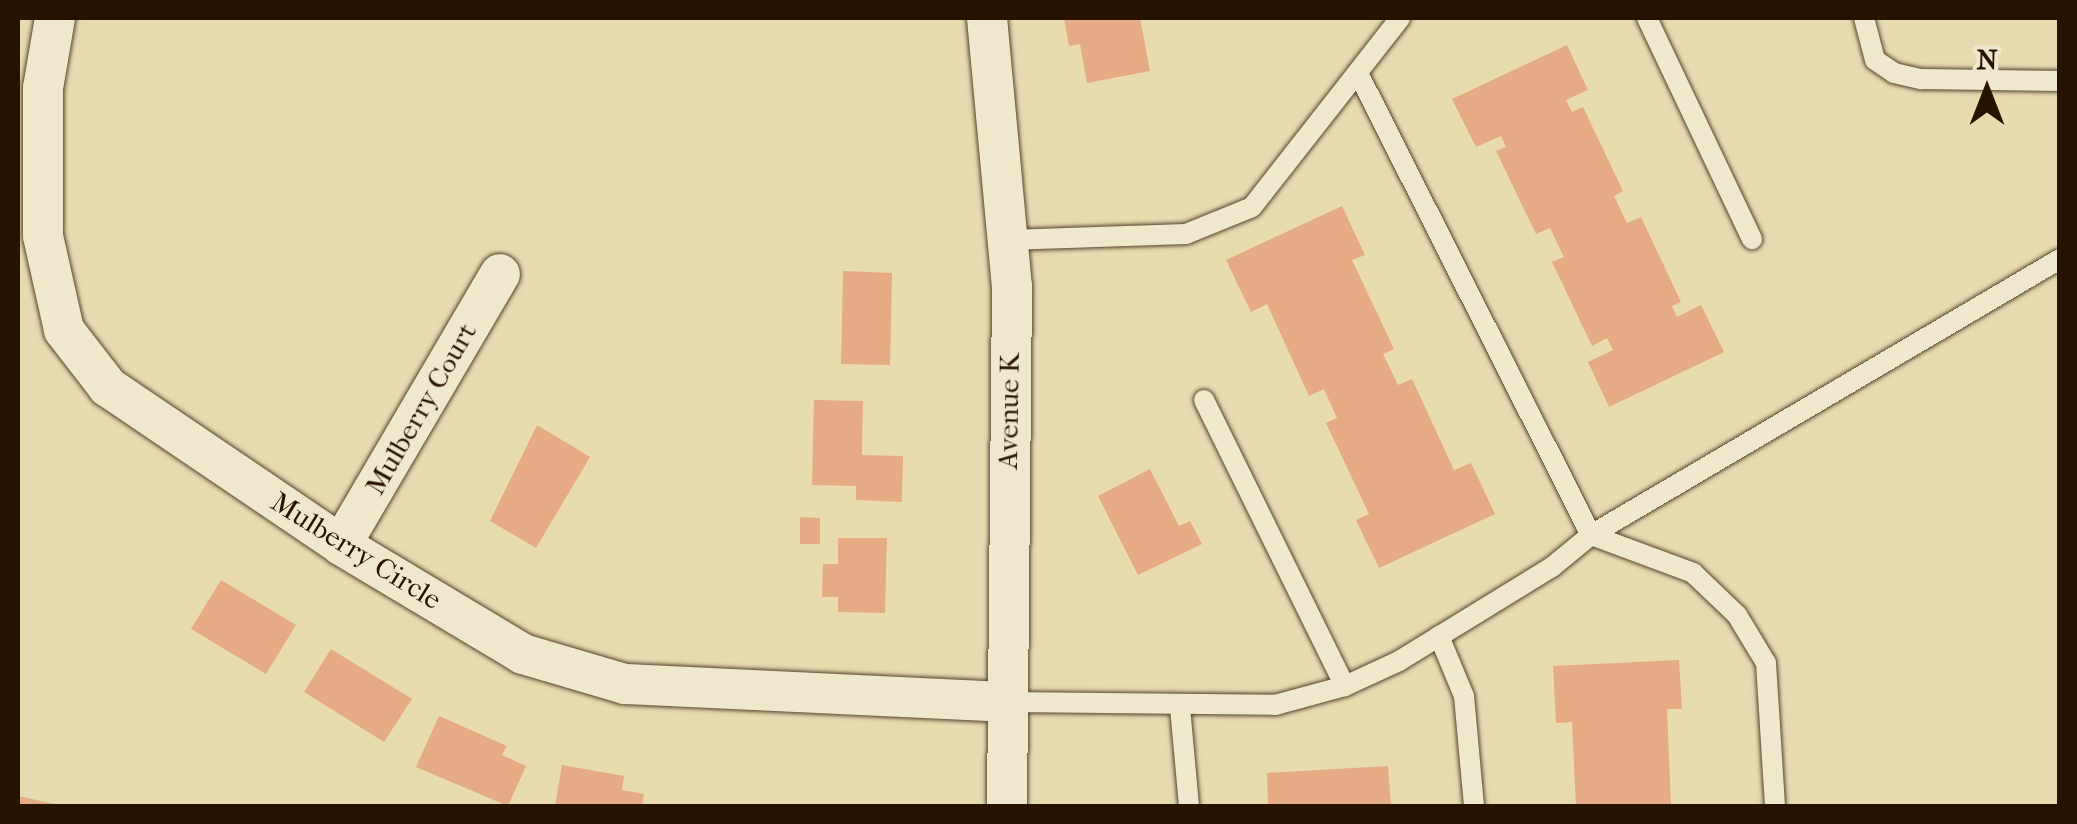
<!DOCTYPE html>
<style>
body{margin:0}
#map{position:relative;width:2077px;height:824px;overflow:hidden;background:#e8dbb0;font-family:"IM FELL French Canon",serif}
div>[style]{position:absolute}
.building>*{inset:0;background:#e4ab85}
.roads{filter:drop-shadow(0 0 2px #57442c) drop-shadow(0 0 2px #57442c)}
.service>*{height:20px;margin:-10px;padding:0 10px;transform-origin:10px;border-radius:10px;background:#f0e8cc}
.minor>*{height:40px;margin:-20px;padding:0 20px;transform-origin:20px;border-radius:20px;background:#f0e8cc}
span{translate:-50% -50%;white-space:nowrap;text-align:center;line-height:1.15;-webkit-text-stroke:8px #f0e8cc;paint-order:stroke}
.street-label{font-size:28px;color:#271200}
.frame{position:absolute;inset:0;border:20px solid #271200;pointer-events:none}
.north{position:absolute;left:1937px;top:40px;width:100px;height:100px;-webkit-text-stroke:8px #f0e8cc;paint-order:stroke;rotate:0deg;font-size:28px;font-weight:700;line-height:40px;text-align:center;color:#271200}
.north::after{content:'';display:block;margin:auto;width:35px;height:45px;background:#271200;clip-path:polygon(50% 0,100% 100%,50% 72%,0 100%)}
</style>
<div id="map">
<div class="building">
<i style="clip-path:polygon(1064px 18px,1140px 18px,1150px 71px,1087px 83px,1080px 44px,1069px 46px)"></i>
<i style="clip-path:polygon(1567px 45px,1588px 90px,1566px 100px,1572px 112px,1583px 107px,1623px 191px,1614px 196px,1627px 223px,1641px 217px,1681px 302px,1672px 306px,1677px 317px,1701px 305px,1724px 352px,1609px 407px,1588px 362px,1613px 350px,1607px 338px,1592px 346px,1552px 262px,1564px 257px,1550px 228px,1536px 234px,1496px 151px,1506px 147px,1501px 136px,1476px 147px,1452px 99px)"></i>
<i style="clip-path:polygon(1342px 206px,1365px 255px,1352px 260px,1394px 349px,1383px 354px,1398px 385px,1412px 379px,1454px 470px,1471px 463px,1495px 514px,1379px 568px,1356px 520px,1369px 514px,1326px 423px,1337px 418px,1324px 389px,1309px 396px,1267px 304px,1251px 312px,1226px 260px)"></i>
<i style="clip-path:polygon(843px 271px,892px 273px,890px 365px,841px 364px)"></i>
<i style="clip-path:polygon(814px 400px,863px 401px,862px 455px,903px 456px,902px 502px,856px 500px,856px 486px,812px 485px)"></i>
<i style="clip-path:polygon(537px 425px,590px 457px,536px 548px,490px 521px)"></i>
<i style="clip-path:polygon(1150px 469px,1179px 526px,1190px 521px,1202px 544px,1138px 575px,1098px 496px)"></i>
<i style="clip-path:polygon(800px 517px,820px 518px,820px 544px,800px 544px)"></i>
<i style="clip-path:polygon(838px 538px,887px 538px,885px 613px,838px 612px,838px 597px,822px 597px,823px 564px,838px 564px)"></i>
<i style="clip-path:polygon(221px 580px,296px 625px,266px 674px,191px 629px)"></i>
<i style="clip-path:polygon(331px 649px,412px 699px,384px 742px,304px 692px)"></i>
<i style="clip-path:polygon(1679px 660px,1682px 709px,1667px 709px,1671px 806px,1576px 806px,1572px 722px,1556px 723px,1553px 666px)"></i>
<i style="clip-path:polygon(439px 716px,507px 746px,502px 755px,526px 766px,508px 806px,416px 767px)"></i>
<i style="clip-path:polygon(562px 765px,624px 776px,622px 790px,644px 794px,642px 806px,555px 806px)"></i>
<i style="clip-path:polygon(1388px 766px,1391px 806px,1268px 806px,1267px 773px)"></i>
<i style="clip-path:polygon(18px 796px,59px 805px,59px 806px,18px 806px)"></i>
</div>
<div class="roads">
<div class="service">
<i style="left:1647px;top:18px;width:245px;rotate:64.6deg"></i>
<i style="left:1864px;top:18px;width:43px;rotate:75.3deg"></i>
<i style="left:1875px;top:60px;width:23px;rotate:34deg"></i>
<i style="left:1894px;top:73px;width:28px;rotate:13deg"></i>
<i style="left:1921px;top:79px;width:139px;rotate:0.8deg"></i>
<i style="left:1359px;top:75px;width:515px;rotate:63.24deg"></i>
<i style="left:1591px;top:535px;width:109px;rotate:20.4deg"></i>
<i style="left:1693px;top:573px;width:61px;rotate:43.7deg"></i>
<i style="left:1737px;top:615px;width:56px;rotate:58.9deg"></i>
<i style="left:1766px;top:663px;width:143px;rotate:86.4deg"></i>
<i style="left:1008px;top:240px;width:178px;rotate:-1.9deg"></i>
<i style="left:1186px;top:234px;width:71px;rotate:-22.2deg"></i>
<i style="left:1252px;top:207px;width:240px;rotate:-51.9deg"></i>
<i style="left:1204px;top:400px;width:319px;rotate:63.8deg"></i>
<i style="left:1439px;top:636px;width:65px;rotate:67.4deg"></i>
<i style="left:1464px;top:696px;width:110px;rotate:84.8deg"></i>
<i style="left:1006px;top:702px;width:269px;rotate:0.6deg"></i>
<i style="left:1275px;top:705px;width:73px;rotate:-15.2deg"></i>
<i style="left:1345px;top:686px;width:60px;rotate:-24.8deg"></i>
<i style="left:1399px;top:661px;width:180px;rotate:-31.6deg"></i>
<i style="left:1552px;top:567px;width:50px;rotate:-39.4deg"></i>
<i style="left:1591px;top:535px;width:544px;rotate:-30.48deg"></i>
<i style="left:1180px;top:707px;width:99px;rotate:84.8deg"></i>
</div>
<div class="minor">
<i style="left:55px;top:18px;width:71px;rotate:99.7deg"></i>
<i style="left:43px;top:88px;width:148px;rotate:90deg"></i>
<i style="left:43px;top:236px;width:96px;rotate:77.4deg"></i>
<i style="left:64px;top:330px;width:72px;rotate:52.3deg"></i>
<i style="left:108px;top:387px;width:282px;rotate:34.1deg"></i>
<i style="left:341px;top:545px;width:212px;rotate:30.9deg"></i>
<i style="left:523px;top:654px;width:106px;rotate:16.4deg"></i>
<i style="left:625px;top:684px;width:381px;rotate:2.7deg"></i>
<i style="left:987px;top:18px;width:269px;rotate:84.7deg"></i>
<i style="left:1012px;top:286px;width:520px;rotate:90.55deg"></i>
<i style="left:341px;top:545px;width:314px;rotate:-59.6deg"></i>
</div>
</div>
<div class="street-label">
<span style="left:421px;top:409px;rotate:-60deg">Mulberry Court</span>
<span style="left:1009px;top:411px;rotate:-89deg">Avenue K</span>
<span style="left:356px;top:551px;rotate:32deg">Mulberry Circle</span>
</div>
<div class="frame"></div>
<div class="north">N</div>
</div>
